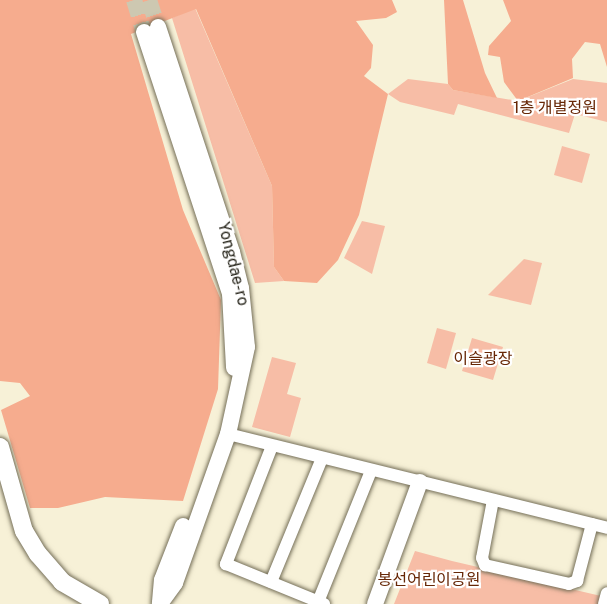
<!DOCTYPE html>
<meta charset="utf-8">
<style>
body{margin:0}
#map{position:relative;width:607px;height:604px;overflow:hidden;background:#f7f1d7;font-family:"Public Sans","Noto Sans KR",sans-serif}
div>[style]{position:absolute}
.green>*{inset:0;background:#f7bda6}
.forest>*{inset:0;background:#f6ac8e}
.tertiary-tunnel>*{height:16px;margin-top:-8px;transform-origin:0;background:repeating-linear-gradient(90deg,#cdc8b1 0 16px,transparent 0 24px)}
.roads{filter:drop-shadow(0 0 2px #756f58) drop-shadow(0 0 2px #756f58)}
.minor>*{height:12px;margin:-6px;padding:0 6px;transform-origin:6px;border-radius:6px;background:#fff}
.tertiary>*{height:16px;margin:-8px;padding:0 8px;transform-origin:8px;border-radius:8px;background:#fff}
.secondary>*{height:18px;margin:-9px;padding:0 9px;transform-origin:9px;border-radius:9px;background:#fff}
span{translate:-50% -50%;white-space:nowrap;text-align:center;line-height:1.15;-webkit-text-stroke:4.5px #fff;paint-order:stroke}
.park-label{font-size:16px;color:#672706}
.street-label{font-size:16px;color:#27251b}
</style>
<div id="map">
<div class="green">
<i style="clip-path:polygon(195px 8px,272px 186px,274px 267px,284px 281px,255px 283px,172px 18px)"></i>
<i style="clip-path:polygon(408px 79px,448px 84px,453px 90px,518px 101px,573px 79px,607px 83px,607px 122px,575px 114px,569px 133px,458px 104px,454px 115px,400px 102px,388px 94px)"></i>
<i style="clip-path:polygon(562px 146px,590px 154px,582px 183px,554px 175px)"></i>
<i style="clip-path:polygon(362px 221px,385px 226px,372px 274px,344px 258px)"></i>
<i style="clip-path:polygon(524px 259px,542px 263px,531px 305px,488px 295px)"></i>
<i style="clip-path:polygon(437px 328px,456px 333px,446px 369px,427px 363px)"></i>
<i style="clip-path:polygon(472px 338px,503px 347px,493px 380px,462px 371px)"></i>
<i style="clip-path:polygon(272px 357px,296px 363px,287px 394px,301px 398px,290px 437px,252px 427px)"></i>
<i style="clip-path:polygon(415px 551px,452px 561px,601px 596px,599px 604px,394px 604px)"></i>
</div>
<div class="forest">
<i style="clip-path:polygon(0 0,392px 0,397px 12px,386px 18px,356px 21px,373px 45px,371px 68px,364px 76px,388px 94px,359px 215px,338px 260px,317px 283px,284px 281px,274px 267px,272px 186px,196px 9px,131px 34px,183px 210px,221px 300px,218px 389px,183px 501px,105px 497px,58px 508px,30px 508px,1px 410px,30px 396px,20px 383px,0 381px)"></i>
<i style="clip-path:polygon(444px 0,463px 0,485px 73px,497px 98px,453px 90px,448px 84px)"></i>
<i style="clip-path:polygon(503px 0,607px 0,607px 67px,600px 44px,585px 42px,572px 59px,573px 78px,518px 101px,504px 82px,500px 57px,488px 55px,489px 46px,511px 21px)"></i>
</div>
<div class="tertiary-tunnel">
<i style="left:134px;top:0;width:34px;rotate:73deg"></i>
<i style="left:149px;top:0;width:28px;rotate:72deg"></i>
</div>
<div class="roads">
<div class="minor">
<i style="left:228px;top:434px;width:390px;rotate:13.9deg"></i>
<i style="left:272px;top:446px;width:127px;rotate:111.3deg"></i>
<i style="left:226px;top:564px;width:106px;rotate:22.2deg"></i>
<i style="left:493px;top:500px;width:59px;rotate:100.7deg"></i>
<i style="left:482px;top:558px;width:8px;rotate:67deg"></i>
<i style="left:485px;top:565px;width:86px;rotate:12.7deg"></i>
<i style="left:569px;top:584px;width:9px;rotate:-21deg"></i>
<i style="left:577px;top:581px;width:59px;rotate:-75.3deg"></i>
<i style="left:271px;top:582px;width:134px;rotate:-67.6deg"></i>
<i style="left:318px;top:602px;width:141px;rotate:-68deg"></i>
<i style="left:604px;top:604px;width:11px;rotate:-75deg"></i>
</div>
<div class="tertiary">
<i style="left:158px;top:27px;width:237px;rotate:71.8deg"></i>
<i style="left:232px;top:252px;width:37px;rotate:76deg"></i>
<i style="left:241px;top:288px;width:59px;rotate:84.2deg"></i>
<i style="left:247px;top:347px;width:89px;rotate:102.3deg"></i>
<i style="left:228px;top:434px;width:158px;rotate:109.6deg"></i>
<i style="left:175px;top:583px;width:26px;rotate:126deg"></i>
<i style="left:144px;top:32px;width:275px;rotate:71.8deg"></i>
<i style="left:230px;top:293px;width:75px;rotate:86.9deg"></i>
<i style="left:160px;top:602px;width:22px;rotate:-85deg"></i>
<i style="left:162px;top:580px;width:58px;rotate:-68.7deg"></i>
<i style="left:375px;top:604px;width:130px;rotate:-69.8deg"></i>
</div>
<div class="secondary">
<i style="left:0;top:447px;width:87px;rotate:74.1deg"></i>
<i style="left:24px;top:531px;width:27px;rotate:59deg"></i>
<i style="left:38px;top:554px;width:37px;rotate:49deg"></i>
<i style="left:62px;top:582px;width:44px;rotate:30.1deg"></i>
</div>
</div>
<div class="park-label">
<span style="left:555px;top:108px">1층 개별정원</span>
<span style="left:483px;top:359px">이슬광장</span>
<span style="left:429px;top:580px">봉선어린이공원</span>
</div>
<div class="street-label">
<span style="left:233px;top:264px;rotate:76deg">Yongdae-ro</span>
</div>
</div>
